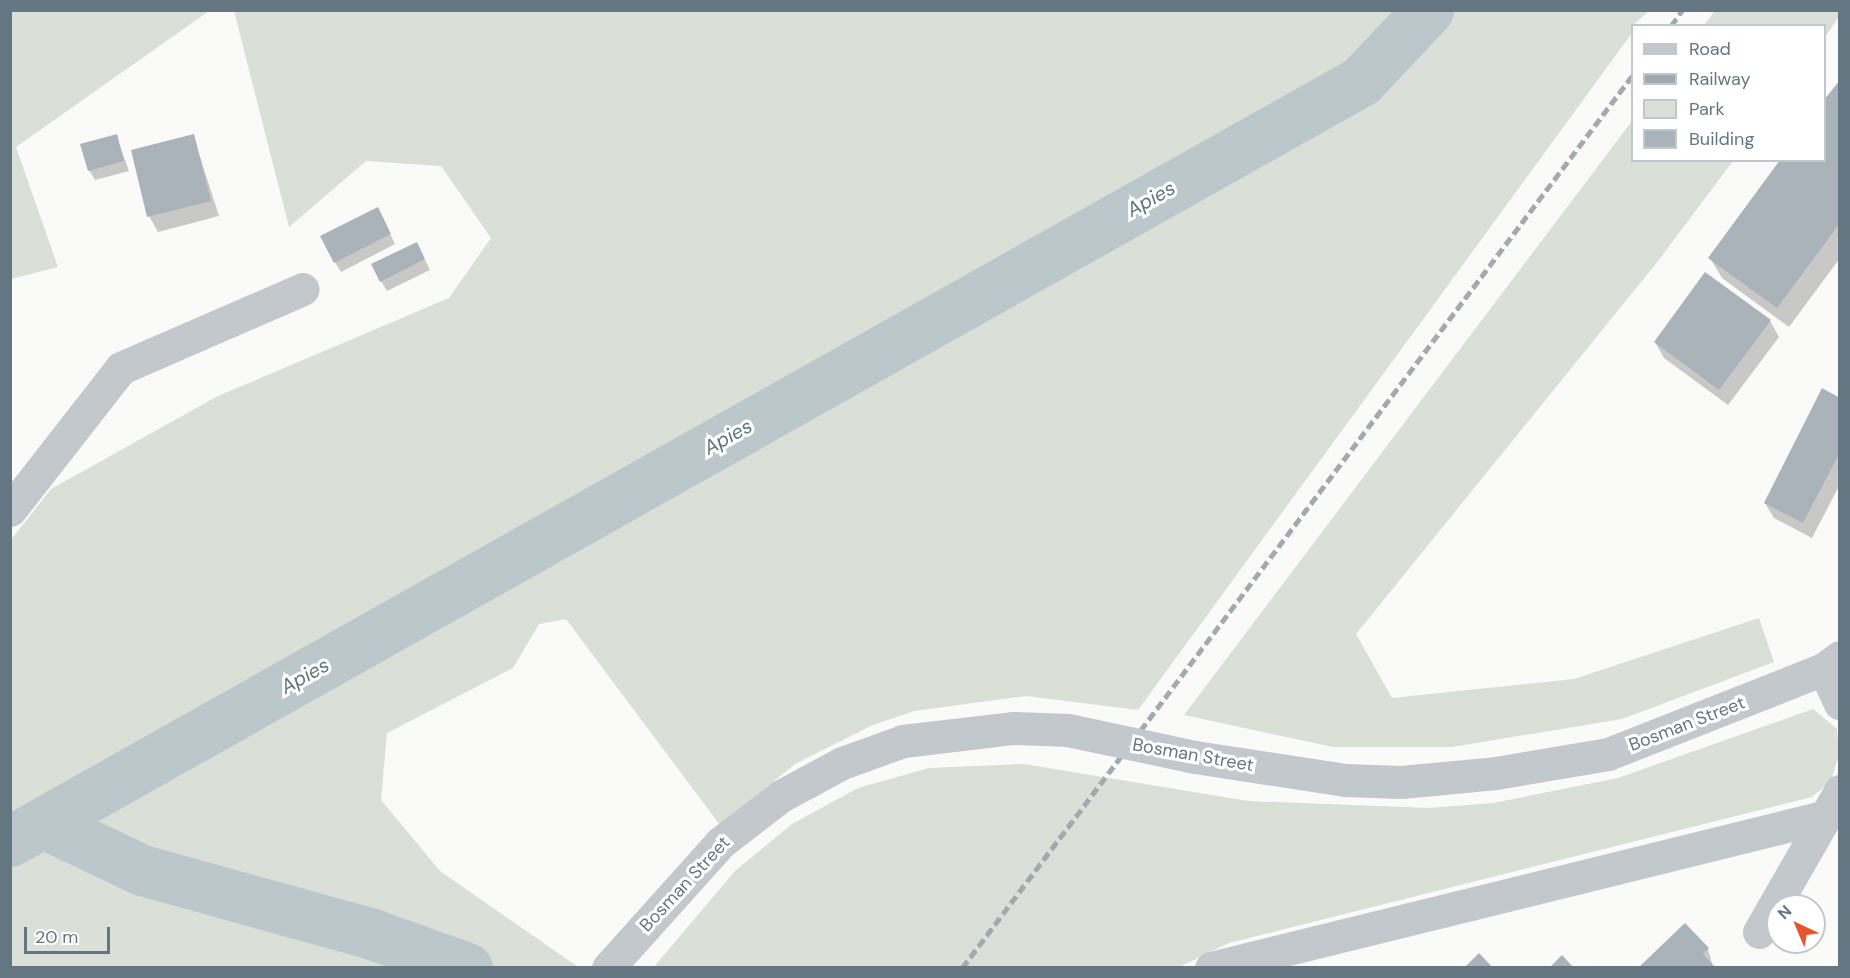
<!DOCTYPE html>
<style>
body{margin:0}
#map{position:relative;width:1850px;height:978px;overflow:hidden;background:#fafaf8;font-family:"DM Sans",sans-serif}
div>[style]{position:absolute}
.green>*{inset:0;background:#dadfd7}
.shadow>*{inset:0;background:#0003}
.river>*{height:51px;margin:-25.5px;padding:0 25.5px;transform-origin:25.5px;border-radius:25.5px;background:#bbc7cb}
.building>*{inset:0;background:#aab3b9}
.minor>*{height:33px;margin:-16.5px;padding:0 16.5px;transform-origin:16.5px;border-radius:16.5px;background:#c3c8cc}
.rail>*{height:4.5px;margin-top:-2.25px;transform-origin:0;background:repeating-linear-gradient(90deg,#a2aab0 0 9px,transparent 0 13.5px)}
.minor-bridge>*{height:33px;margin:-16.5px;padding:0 16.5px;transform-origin:16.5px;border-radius:16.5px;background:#c3c8cc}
span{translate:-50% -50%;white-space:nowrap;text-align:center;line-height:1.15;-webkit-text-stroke:6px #fff;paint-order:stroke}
.street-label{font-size:18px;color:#657683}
.water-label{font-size:20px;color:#60757c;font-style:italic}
.frame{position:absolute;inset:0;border:12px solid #657683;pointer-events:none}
.legend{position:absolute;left:1631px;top:24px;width:195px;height:138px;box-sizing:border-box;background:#fff;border:2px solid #c1c8cd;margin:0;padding:8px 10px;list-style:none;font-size:18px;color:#657683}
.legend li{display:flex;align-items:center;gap:12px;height:30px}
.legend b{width:30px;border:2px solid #c1c8cd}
.north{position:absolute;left:1766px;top:894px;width:60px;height:60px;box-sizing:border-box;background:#fff;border:2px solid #c1c8cd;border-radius:50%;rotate:316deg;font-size:16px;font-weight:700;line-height:24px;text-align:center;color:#657683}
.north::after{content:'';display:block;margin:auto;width:21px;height:27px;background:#e4572e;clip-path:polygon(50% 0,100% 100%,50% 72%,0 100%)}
.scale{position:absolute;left:24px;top:927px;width:86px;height:27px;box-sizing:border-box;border:3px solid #657683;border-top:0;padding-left:8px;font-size:18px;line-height:21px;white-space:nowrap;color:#657683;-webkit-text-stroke:4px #fff;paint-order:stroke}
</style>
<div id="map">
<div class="green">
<i style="clip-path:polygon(11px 10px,209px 11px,16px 147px,58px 267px,11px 279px)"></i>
<i style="clip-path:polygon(234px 11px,1649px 11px,1632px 26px,1632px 33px,1138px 710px,1026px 696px,914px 711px,873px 725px,795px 764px,720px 825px,566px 619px,539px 624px,513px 668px,387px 733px,381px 800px,440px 871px,578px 967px,11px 967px,10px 541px,51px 489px,218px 396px,449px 298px,491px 238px,441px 166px,366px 161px,289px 227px)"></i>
<i style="clip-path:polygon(1715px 11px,1839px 10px,1839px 17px,1825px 37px,1824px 26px,1704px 25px)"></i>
<i style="clip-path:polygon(1632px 121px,1632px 160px,1733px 161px,1658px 261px,1356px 634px,1392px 698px,1574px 679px,1759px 618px,1774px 662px,1622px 719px,1452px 747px,1333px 747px,1184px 715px)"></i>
<i style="clip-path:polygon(1813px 709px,1837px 729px,1839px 755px,1831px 781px,1812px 797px,1229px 943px,1179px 967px,653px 968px,735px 871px,792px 824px,858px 788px,929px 768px,1024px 764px,1248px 801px,1429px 808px,1493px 803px,1618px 778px)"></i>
</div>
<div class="shadow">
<i style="clip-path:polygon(1840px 82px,1840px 258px,1789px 327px,1722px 278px,1710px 258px,1824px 160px)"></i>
<i style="clip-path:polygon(116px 135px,129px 171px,95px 180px,89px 170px)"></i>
<i style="clip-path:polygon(193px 135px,219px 216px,158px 232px,149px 216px)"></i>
<i style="clip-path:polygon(383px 219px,395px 244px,341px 272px,335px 262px)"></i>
<i style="clip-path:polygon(422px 254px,430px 270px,387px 291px,381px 281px)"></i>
<i style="clip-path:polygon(1770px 321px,1779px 337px,1728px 405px,1664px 358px,1655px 342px)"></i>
<i style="clip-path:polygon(1840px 399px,1840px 484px,1812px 538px,1774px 518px,1765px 503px)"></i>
<i style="clip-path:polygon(1685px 925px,1708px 949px,1713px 967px,1640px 968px)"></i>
</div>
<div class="river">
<i style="left:43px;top:823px;width:110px;rotate:25.4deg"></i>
<i style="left:142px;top:870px;width:239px;rotate:15.5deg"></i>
<i style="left:372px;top:934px;width:101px;rotate:19.7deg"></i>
<i style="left:10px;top:841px;width:1550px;rotate:-29.36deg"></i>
<i style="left:1361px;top:81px;width:98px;rotate:-46.7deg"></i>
</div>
<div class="building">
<i style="clip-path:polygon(1840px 80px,1840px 223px,1777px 308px,1708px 258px,1780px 160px,1824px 160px,1824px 100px)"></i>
<i style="clip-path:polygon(117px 134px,124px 161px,88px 171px,80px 144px)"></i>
<i style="clip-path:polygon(194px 134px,211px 201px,147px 217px,131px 150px)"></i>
<i style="clip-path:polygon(378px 207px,391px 234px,334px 263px,320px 236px)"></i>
<i style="clip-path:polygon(417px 242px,425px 259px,380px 282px,371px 264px)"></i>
<i style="clip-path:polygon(1705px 272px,1771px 320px,1719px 390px,1654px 342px)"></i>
<i style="clip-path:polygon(1822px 388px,1840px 398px,1840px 452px,1803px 523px,1764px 503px)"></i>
<i style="clip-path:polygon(1685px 923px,1709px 948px,1703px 954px,1714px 966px,1638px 968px)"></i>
<i style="clip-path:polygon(1479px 953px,1493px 968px,1464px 968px)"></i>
<i style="clip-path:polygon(1562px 955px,1574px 968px,1549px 968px)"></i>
</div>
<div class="minor">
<i style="left:10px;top:510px;width:180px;rotate:-52deg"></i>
<i style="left:121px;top:368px;width:198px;rotate:-23.5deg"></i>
<i style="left:1824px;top:669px;width:38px;rotate:65deg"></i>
<i style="left:1195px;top:757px;width:152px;rotate:8.7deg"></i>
<i style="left:1345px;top:780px;width:56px;rotate:2deg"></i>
<i style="left:1401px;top:782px;width:95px;rotate:-5.4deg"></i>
<i style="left:1496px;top:773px;width:114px;rotate:-9.6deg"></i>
<i style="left:1608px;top:754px;width:232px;rotate:-21.5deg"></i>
<i style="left:1824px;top:669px;width:20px;rotate:-37deg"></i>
<i style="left:1759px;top:932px;width:163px;rotate:-60.1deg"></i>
<i style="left:608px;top:968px;width:168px;rotate:-48.1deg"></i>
<i style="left:720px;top:843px;width:77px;rotate:-37.6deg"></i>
<i style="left:781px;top:796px;width:69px;rotate:-28.4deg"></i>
<i style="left:842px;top:763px;width:65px;rotate:-19.8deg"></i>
<i style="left:903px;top:741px;width:112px;rotate:-6.7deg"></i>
<i style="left:1014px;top:728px;width:54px;rotate:2.1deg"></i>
<i style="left:1211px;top:968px;width:634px;rotate:-13.86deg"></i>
</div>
<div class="rail">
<i style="left:1671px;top:26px;width:19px;rotate:-55deg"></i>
<i style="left:962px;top:968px;width:1116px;rotate:-53.09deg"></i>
</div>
<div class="minor-bridge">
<i style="left:1068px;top:730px;width:130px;rotate:12deg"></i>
</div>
<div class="street-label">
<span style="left:1687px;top:724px;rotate:-21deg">Bosman Street</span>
<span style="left:1193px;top:755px;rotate:10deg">Bosman Street</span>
<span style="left:685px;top:884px;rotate:-47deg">Bosman Street</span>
</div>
<div class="water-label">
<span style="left:1151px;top:199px;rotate:-29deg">Apies</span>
<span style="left:728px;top:437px;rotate:-29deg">Apies</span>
<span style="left:305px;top:676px;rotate:-29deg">Apies</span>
</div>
<div class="frame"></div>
<ul class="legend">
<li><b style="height:8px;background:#c3c8cc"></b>Road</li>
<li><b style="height:8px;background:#a2aab0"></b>Railway</li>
<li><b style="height:16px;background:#dadfd7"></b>Park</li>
<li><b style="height:16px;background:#aab3b9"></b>Building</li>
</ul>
<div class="north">N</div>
<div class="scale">20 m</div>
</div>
